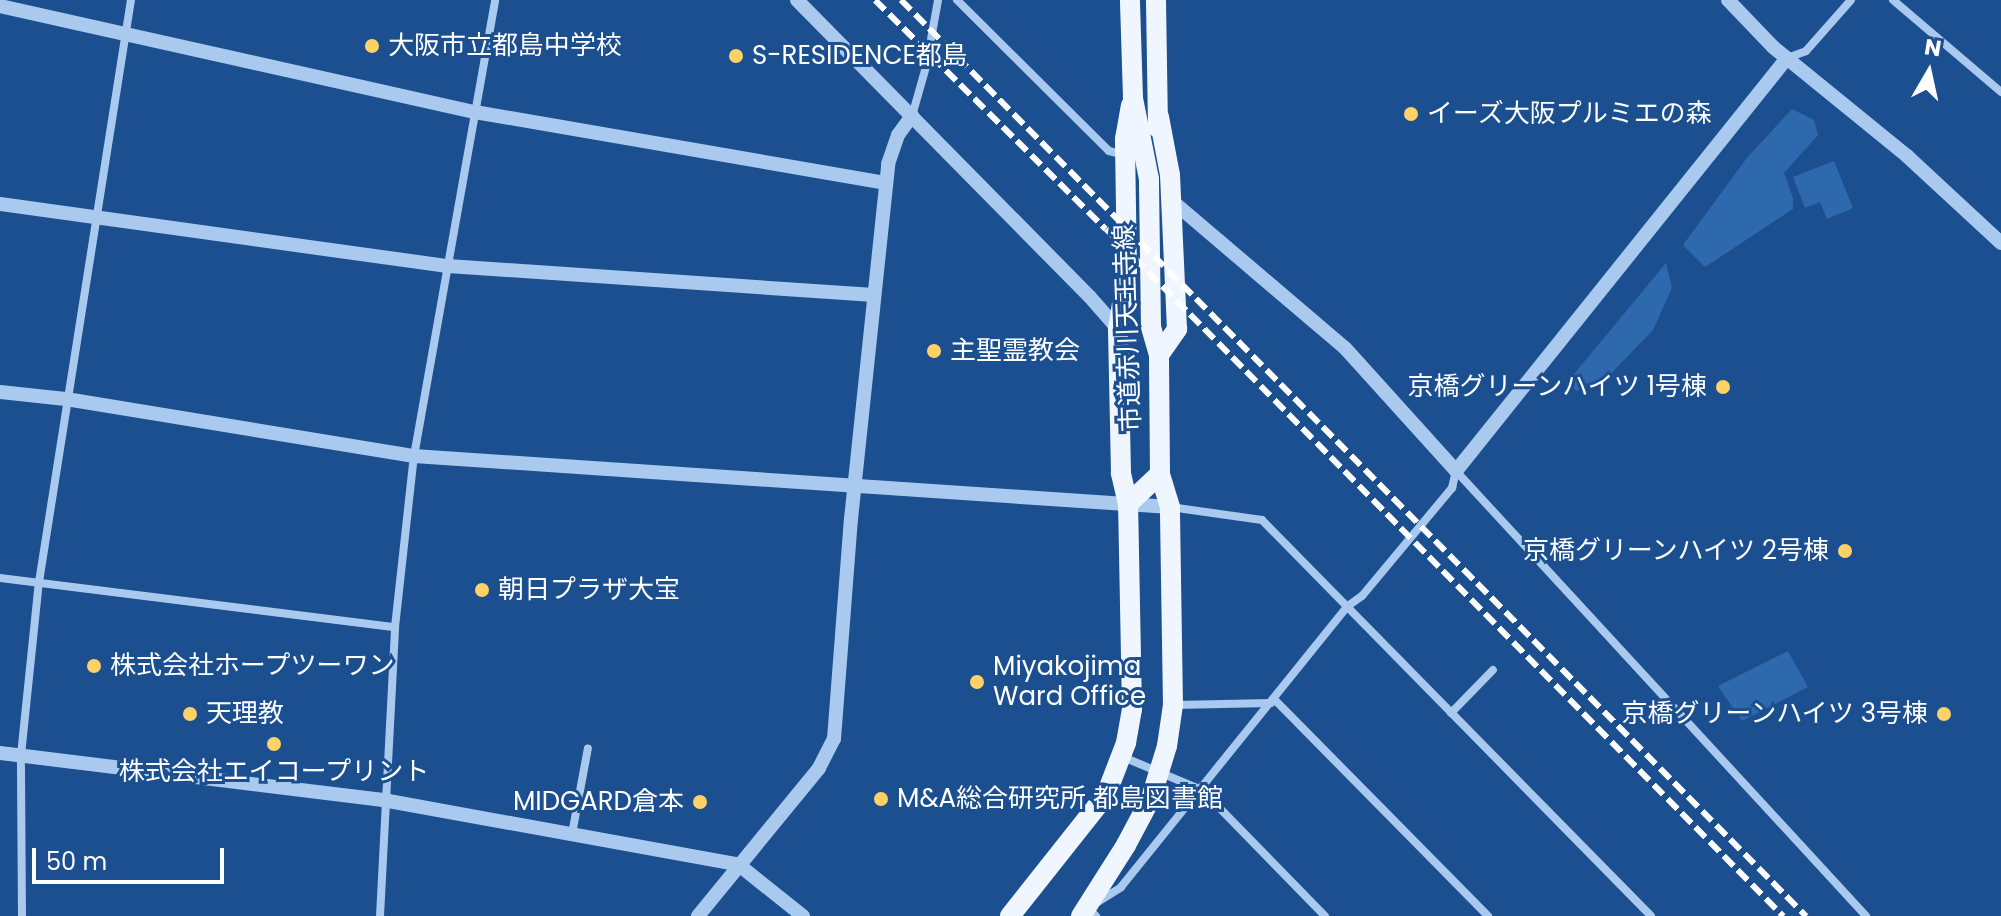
<!DOCTYPE html>
<meta charset="utf-8">
<style>
body{margin:0}
#map{position:relative;width:2001px;height:916px;overflow:hidden;background:#1b4f8f;font-family:Poppins,"Noto Sans JP",sans-serif}
div>[style]{position:absolute}
.green>*{inset:0;background:#2e69ad}
.minor>*{height:8px;margin:-4px;padding:0 4px;transform-origin:4px;border-radius:4px;background:#a9c9ee}
.tertiary>*{height:14px;margin:-7px;padding:0 7px;transform-origin:7px;border-radius:7px;background:#a9c9ee}
.primary>*{height:20px;margin:-10px;padding:0 10px;transform-origin:10px;border-radius:10px;background:#f0f6ff}
.rail>*{height:6px;margin-top:-3px;transform-origin:0;background:repeating-linear-gradient(90deg,#fff 0 14px,transparent 0 20px)}
.dots>*{width:22px;height:22px;translate:-50% -50%;box-sizing:border-box;border:4px solid #1b4f8f;border-radius:50%}
span{translate:-50% -50%;white-space:nowrap;text-align:center;line-height:1.15;-webkit-text-stroke:6px #1b4f8f;paint-order:stroke}
.poi-label{font-size:26px;color:#fff}
.left{translate:0 -50%;text-align:left}
.right{translate:-100% -50%;text-align:right}
.street-label{font-size:26px;color:#fff}
.north{position:absolute;left:1889px;top:32px;width:80px;height:80px;-webkit-text-stroke:6px #1b4f8f;paint-order:stroke;rotate:9deg;font-size:22px;font-weight:700;line-height:32px;text-align:center;color:#fff}
.north::after{content:'';display:block;margin:auto;width:28px;height:36px;background:#fff;clip-path:polygon(50% 0,100% 100%,50% 72%,0 100%)}
.scale{position:absolute;left:32px;top:848px;width:192px;height:36px;box-sizing:border-box;border:4px solid #fff;border-top:0;padding-left:10px;font-size:24px;line-height:28px;white-space:nowrap;color:#fff;-webkit-text-stroke:6px #1b4f8f;paint-order:stroke}
</style>
<div id="map">
<div class="green">
<i style="clip-path:polygon(1792px 109px,1814px 120px,1818px 135px,1784px 173px,1793px 198px,1793px 209px,1705px 267px,1683px 245px,1746px 159px)"></i>
<i style="clip-path:polygon(1834px 161px,1853px 208px,1827px 219px,1820px 202px,1805px 208px,1793px 177px)"></i>
<i style="clip-path:polygon(1666px 263px,1672px 288px,1653px 330px,1603px 382px,1576px 391px,1569px 380px)"></i>
<i style="clip-path:polygon(1788px 651px,1808px 687px,1742px 721px,1718px 686px)"></i>
</div>
<div class="minor">
<i style="left:957px;top:0;width:214px;rotate:44.8deg"></i>
<i style="left:1109px;top:151px;width:16px;rotate:14deg"></i>
<i style="left:1893px;top:0;width:142px;rotate:40.4deg"></i>
<i style="left:1787px;top:58px;width:20px;rotate:-20deg"></i>
<i style="left:1806px;top:51px;width:68px;rotate:-48.6deg"></i>
<i style="left:912px;top:116px;width:51px;rotate:-74.1deg"></i>
<i style="left:926px;top:67px;width:68px;rotate:-79.8deg"></i>
<i style="left:1456px;top:471px;width:605px;rotate:47.34deg"></i>
<i style="left:1170px;top:507px;width:93px;rotate:8deg"></i>
<i style="left:1262px;top:520px;width:555px;rotate:45.51deg"></i>
<i style="left:0;top:578px;width:398px;rotate:7.1deg"></i>
<i style="left:1274px;top:699px;width:305px;rotate:45.4deg"></i>
<i style="left:1174px;top:705px;width:97px;rotate:-1.2deg"></i>
<i style="left:1451px;top:713px;width:60px;rotate:-45.7deg"></i>
<i style="left:1123px;top:757px;width:86px;rotate:22.7deg"></i>
<i style="left:1202px;top:790px;width:176px;rotate:45.7deg"></i>
<i style="left:572px;top:834px;width:87px;rotate:-79.5deg"></i>
<i style="left:22px;top:916px;width:161px;rotate:-90.4deg"></i>
<i style="left:21px;top:755px;width:174px;rotate:-84.1deg"></i>
<i style="left:39px;top:582px;width:589px;rotate:-81.02deg"></i>
<i style="left:380px;top:916px;width:289px;rotate:-87deg"></i>
<i style="left:395px;top:627px;width:172px;rotate:-83.7deg"></i>
<i style="left:414px;top:456px;width:463px;rotate:-79.9deg"></i>
<i style="left:1096px;top:916px;width:11px;rotate:-135deg"></i>
<i style="left:1088px;top:908px;width:39px;rotate:-32deg"></i>
<i style="left:1121px;top:887px;width:361px;rotate:-51.1deg"></i>
<i style="left:1348px;top:606px;width:17px;rotate:-36deg"></i>
<i style="left:1362px;top:596px;width:141px;rotate:-50.2deg"></i>
<i style="left:1452px;top:488px;width:17px;rotate:-77deg"></i>
</div>
<div class="tertiary">
<i style="left:797px;top:0;width:417px;rotate:45.4deg"></i>
<i style="left:1090px;top:297px;width:43px;rotate:48.8deg"></i>
<i style="left:1728px;top:0;width:65px;rotate:46.2deg"></i>
<i style="left:1773px;top:47px;width:173px;rotate:39.1deg"></i>
<i style="left:1907px;top:156px;width:128px;rotate:42.8deg"></i>
<i style="left:0;top:6px;width:487px;rotate:12.6deg"></i>
<i style="left:475px;top:112px;width:416px;rotate:9.8deg"></i>
<i style="left:1171px;top:200px;width:228px;rotate:40.4deg"></i>
<i style="left:1345px;top:348px;width:166px;rotate:47.9deg"></i>
<i style="left:1456px;top:471px;width:529px;rotate:-51.29deg"></i>
<i style="left:0;top:204px;width:452px;rotate:7.9deg"></i>
<i style="left:448px;top:266px;width:427px;rotate:3.9deg"></i>
<i style="left:0;top:392px;width:66px;rotate:6.1deg"></i>
<i style="left:66px;top:399px;width:353px;rotate:9.3deg"></i>
<i style="left:414px;top:456px;width:758px;rotate:3.86deg"></i>
<i style="left:0;top:753px;width:386px;rotate:7deg"></i>
<i style="left:383px;top:800px;width:362px;rotate:10.3deg"></i>
<i style="left:739px;top:865px;width:82px;rotate:38.6deg"></i>
<i style="left:698px;top:916px;width:191px;rotate:-50.7deg"></i>
<i style="left:819px;top:768px;width:33px;rotate:-63deg"></i>
<i style="left:834px;top:739px;width:221px;rotate:-85.6deg"></i>
<i style="left:851px;top:519px;width:357px;rotate:-84deg"></i>
<i style="left:888px;top:164px;width:31px;rotate:-71deg"></i>
<i style="left:898px;top:135px;width:24px;rotate:-54deg"></i>
</div>
<div class="primary">
<i style="left:1156px;top:0;width:128px;rotate:89.1deg"></i>
<i style="left:1159px;top:355px;width:32px;rotate:-55deg"></i>
<i style="left:1177px;top:329px;width:154px;rotate:-92.6deg"></i>
<i style="left:1170px;top:175px;width:59px;rotate:-100.7deg"></i>
<i style="left:1128px;top:504px;width:44px;rotate:-43.2deg"></i>
<i style="left:1010px;top:916px;width:154px;rotate:-51.6deg"></i>
<i style="left:1106px;top:795px;width:56px;rotate:-69deg"></i>
<i style="left:1126px;top:743px;width:35px;rotate:-80deg"></i>
<i style="left:1132px;top:709px;width:205px;rotate:-91.1deg"></i>
<i style="left:1128px;top:504px;width:32px;rotate:-103deg"></i>
<i style="left:1121px;top:473px;width:144px;rotate:-91.2deg"></i>
<i style="left:1118px;top:329px;width:59px;rotate:-81.2deg"></i>
<i style="left:1127px;top:271px;width:132px;rotate:-90.9deg"></i>
<i style="left:1125px;top:139px;width:34px;rotate:-80deg"></i>
<i style="left:1081px;top:916px;width:84px;rotate:-57.6deg"></i>
<i style="left:1126px;top:845px;width:53px;rotate:-62deg"></i>
<i style="left:1151px;top:798px;width:54px;rotate:-72.9deg"></i>
<i style="left:1167px;top:746px;width:41px;rotate:-81.7deg"></i>
<i style="left:1173px;top:705px;width:198px;rotate:-90.9deg"></i>
<i style="left:1170px;top:507px;width:34px;rotate:-107deg"></i>
<i style="left:1160px;top:474px;width:119px;rotate:-90.5deg"></i>
<i style="left:1159px;top:355px;width:29px;rotate:-106deg"></i>
<i style="left:1151px;top:327px;width:148px;rotate:-90.8deg"></i>
<i style="left:1149px;top:179px;width:83px;rotate:-101.2deg"></i>
<i style="left:1133px;top:98px;width:98px;rotate:-91.8deg"></i>
</div>
<div class="rail">
<i style="left:875px;top:0;width:325px;rotate:44.8deg"></i>
<i style="left:1106px;top:229px;width:965px;rotate:45.42deg"></i>
<i style="left:901px;top:0;width:1288px;rotate:45.35deg"></i>
</div>
<div class="dots">
<i style="left:372px;top:46px;background:#ffd166"></i>
<i style="left:736px;top:56px;background:#ffd166"></i>
<i style="left:1411px;top:114px;background:#ffd166"></i>
<i style="left:934px;top:351px;background:#ffd166"></i>
<i style="left:1723px;top:387px;background:#ffd166"></i>
<i style="left:1845px;top:551px;background:#ffd166"></i>
<i style="left:482px;top:590px;background:#ffd166"></i>
<i style="left:94px;top:666px;background:#ffd166"></i>
<i style="left:977px;top:682px;background:#ffd166"></i>
<i style="left:190px;top:714px;background:#ffd166"></i>
<i style="left:1944px;top:714px;background:#ffd166"></i>
<i style="left:274px;top:744px;background:#ffd166"></i>
<i style="left:881px;top:799px;background:#ffd166"></i>
<i style="left:700px;top:802px;background:#ffd166"></i>
</div>
<div class="poi-label">
<span class="left" style="left:388px;top:46px">大阪市立都島中学校</span>
<span class="left" style="left:752px;top:56px">S-RESIDENCE都島</span>
<span class="left" style="left:1427px;top:114px">イーズ大阪プルミエの森</span>
<span class="left" style="left:950px;top:351px">主聖霊教会</span>
<span class="right" style="left:1707px;top:387px">京橋グリーンハイツ 1号棟</span>
<span class="right" style="left:1829px;top:551px">京橋グリーンハイツ 2号棟</span>
<span class="left" style="left:498px;top:590px">朝日プラザ大宝</span>
<span class="left" style="left:110px;top:666px">株式会社ホープツーワン</span>
<span class="left" style="left:993px;top:682px">Miyakojima<br>Ward Office</span>
<span class="left" style="left:206px;top:714px">天理教</span>
<span class="right" style="left:1928px;top:714px">京橋グリーンハイツ 3号棟</span>
<span style="left:274px;top:772px">株式会社エイコープリント</span>
<span class="left" style="left:897px;top:799px">M&amp;A総合研究所 都島図書館</span>
<span class="right" style="left:684px;top:802px">MIDGARD倉本</span>
</div>
<div class="street-label">
<span style="left:1128px;top:328px;rotate:-92deg">市道赤川天王寺線</span>
</div>
<div class="north">N</div>
<div class="scale">50 m</div>
</div>
